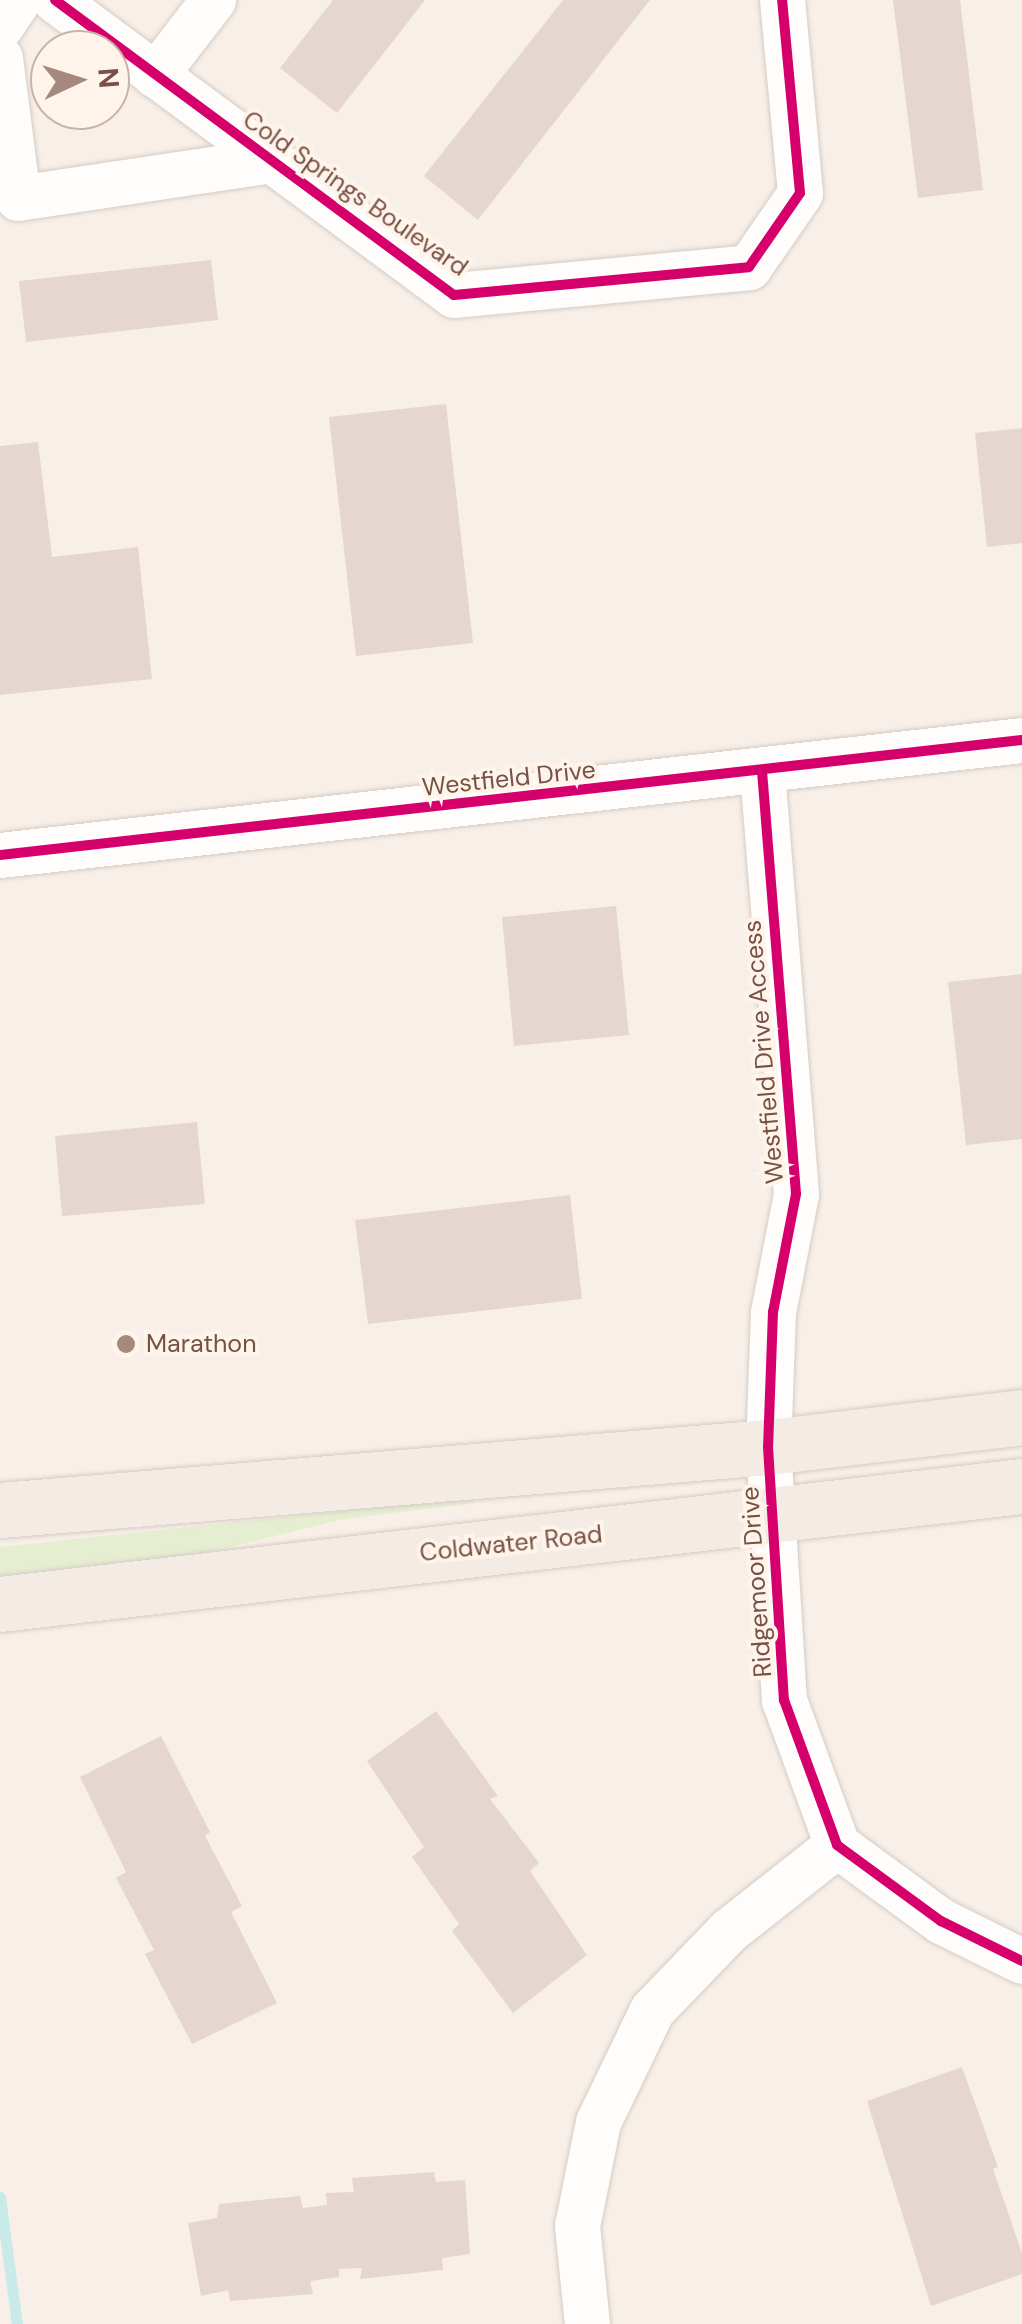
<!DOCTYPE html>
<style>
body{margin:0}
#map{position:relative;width:1022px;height:2324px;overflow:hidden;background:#f8f0e8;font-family:"DM Sans",sans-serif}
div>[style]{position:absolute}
.green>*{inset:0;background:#e6eed1}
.stream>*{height:11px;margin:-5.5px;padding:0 5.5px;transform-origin:5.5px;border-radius:5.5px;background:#c8ebe9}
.building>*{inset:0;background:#e5d6cf}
.roads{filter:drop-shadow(0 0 2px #d6cbc5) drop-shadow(0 0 2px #d6cbc5)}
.minor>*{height:45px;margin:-22.5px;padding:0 22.5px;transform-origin:22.5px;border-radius:22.5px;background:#fefdfc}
.major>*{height:55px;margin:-27.5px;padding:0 27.5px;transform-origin:27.5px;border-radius:27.5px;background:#f3ebe4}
.cycleway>*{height:10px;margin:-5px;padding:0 5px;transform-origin:5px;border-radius:5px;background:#d6006c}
.dots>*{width:28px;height:28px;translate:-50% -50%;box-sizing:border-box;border:5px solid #fff4ea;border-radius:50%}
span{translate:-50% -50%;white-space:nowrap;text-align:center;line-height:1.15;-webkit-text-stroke:8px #fff4ea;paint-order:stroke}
.street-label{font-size:25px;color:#785146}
.poi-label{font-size:25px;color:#785146}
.left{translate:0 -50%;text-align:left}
.north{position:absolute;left:30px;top:30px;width:100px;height:100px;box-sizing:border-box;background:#fff4ea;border:2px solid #c9b3a8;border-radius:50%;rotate:86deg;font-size:28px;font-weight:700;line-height:40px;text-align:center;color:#785146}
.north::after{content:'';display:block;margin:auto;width:35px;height:45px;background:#a5897f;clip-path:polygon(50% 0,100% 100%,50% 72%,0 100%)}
</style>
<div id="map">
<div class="green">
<i style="clip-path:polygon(473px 1497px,474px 1503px,344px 1519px,196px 1555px,0 1578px,0 1547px)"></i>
</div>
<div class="stream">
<i style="left:0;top:2197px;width:128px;rotate:82.4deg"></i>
</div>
<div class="building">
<i style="clip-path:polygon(333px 0,425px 0,337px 113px,280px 68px)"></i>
<i style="clip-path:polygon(563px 0,650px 0,478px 220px,424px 176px)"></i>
<i style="clip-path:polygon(893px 0,960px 0,983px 190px,918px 198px)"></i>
<i style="clip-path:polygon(211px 260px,218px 320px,26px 342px,19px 281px)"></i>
<i style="clip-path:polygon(446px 404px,473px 643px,356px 656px,329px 417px)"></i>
<i style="clip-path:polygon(1022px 428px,1022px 543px,987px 547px,975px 433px)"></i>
<i style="clip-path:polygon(38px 442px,52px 557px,138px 547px,152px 679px,0 695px,0 446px)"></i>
<i style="clip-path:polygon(616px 906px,629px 1035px,514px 1046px,502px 917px)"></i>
<i style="clip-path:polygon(1022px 974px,1022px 1139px,966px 1145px,948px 982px)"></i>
<i style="clip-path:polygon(197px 1122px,205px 1204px,62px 1216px,55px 1136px)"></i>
<i style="clip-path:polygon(570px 1195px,582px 1299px,368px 1324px,355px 1220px)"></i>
<i style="clip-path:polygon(436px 1711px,498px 1796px,490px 1799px,539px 1863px,530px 1871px,587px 1955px,513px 2013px,452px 1931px,459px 1924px,412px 1857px,424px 1847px,367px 1761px)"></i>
<i style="clip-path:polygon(161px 1736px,210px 1832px,205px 1836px,242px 1906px,231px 1912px,277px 2003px,192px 2044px,145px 1954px,154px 1950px,116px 1878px,126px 1872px,80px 1777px)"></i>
<i style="clip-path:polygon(962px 2067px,998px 2167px,993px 2169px,1022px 2253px,1022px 2274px,931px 2306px,867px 2101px)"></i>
<i style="clip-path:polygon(434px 2172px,436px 2182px,465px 2180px,470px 2254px,442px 2258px,443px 2270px,360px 2279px,362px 2268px,339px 2269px,339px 2277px,310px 2281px,313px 2294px,230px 2301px,228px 2290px,201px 2296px,188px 2223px,217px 2218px,219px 2204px,300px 2196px,303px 2208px,327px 2205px,326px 2193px,354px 2192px,352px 2178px)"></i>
</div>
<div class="roads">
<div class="minor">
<i style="left:55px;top:0;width:496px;rotate:36.5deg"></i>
<i style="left:454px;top:295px;width:296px;rotate:-5.4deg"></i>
<i style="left:749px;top:267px;width:90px;rotate:-55.4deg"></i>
<i style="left:800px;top:193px;width:194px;rotate:-95.3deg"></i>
<i style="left:0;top:27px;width:32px;rotate:-56deg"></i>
<i style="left:0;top:58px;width:141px;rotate:82.7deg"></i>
<i style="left:18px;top:198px;width:256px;rotate:-8.5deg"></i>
<i style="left:155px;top:75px;width:95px;rotate:-52.3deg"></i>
<i style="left:762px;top:771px;width:424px;rotate:85.4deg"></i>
<i style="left:796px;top:1194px;width:120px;rotate:101deg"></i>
<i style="left:773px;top:1312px;width:135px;rotate:92.1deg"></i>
<i style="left:768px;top:1447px;width:254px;rotate:86.4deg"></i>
<i style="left:784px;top:1700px;width:154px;rotate:69.9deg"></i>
<i style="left:837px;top:1845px;width:129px;rotate:36.2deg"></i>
<i style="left:941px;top:1921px;width:90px;rotate:26.3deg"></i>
<i style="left:0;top:855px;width:1028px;rotate:-6.42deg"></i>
<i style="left:587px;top:2324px;width:99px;rotate:-95.8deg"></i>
<i style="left:577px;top:2226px;width:106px;rotate:-78.6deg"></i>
<i style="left:598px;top:2122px;width:124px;rotate:-64.3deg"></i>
<i style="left:652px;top:2010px;width:110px;rotate:-46.1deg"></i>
<i style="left:728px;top:1931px;width:139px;rotate:-38.3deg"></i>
</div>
<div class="major">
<i style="left:0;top:1510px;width:771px;rotate:-4.69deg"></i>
<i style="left:768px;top:1447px;width:256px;rotate:-6.7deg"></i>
<i style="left:0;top:1604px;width:1029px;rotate:-6.59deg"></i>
</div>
</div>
<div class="cycleway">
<i style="left:55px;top:0;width:496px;rotate:36.5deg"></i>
<i style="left:454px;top:295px;width:296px;rotate:-5.4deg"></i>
<i style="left:749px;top:267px;width:90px;rotate:-55.4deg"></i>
<i style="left:800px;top:193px;width:194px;rotate:-95.3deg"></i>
<i style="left:762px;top:771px;width:424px;rotate:85.4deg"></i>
<i style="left:796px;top:1194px;width:120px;rotate:101deg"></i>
<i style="left:773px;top:1312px;width:135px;rotate:92.1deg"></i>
<i style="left:768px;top:1447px;width:254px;rotate:86.4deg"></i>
<i style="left:784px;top:1700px;width:154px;rotate:69.9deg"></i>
<i style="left:837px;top:1845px;width:129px;rotate:36.2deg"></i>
<i style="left:941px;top:1921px;width:90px;rotate:26.3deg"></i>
<i style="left:0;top:855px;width:1028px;rotate:-6.42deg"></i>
</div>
<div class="dots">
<i style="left:126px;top:1344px;background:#a5897f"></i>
</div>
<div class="street-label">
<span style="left:355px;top:194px;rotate:35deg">Cold Springs Boulevard</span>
<span style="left:509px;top:779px;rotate:-6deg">Westfield Drive</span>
<span style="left:764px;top:1052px;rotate:-95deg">Westfield Drive Access</span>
<span style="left:511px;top:1544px;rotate:-6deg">Coldwater Road</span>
<span style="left:757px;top:1582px;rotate:-94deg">Ridgemoor Drive</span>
</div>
<div class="poi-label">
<span class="left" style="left:146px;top:1344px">Marathon</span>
</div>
<div class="north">N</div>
</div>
